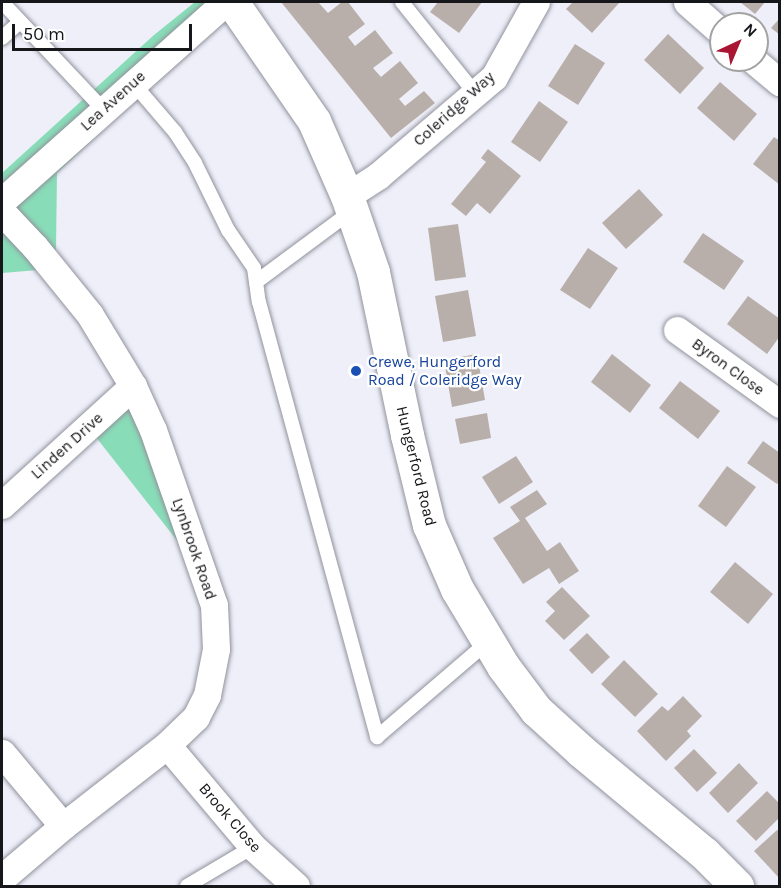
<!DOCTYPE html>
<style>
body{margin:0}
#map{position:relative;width:781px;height:888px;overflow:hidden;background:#eeeff9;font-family:Karla,sans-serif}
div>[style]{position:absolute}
.green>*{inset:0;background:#89dcb8}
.building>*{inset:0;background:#b9afaa}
.roads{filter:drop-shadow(0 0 2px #91929c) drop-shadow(0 0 2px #91929c)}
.service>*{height:14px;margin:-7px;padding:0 7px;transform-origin:7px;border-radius:7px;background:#fff}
.minor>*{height:27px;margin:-13.5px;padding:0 13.5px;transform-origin:13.5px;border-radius:13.5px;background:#fff}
.tertiary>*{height:33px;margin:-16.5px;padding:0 16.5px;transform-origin:16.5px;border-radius:16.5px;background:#fff}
.dots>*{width:16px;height:16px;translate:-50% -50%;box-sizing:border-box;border:3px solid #fff;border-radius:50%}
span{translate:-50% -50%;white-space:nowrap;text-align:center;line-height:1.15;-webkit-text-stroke:4.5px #fff;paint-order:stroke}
.street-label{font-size:16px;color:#16171a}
.transit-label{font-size:16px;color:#164399}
.left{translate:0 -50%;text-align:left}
.frame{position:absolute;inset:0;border:3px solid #16171a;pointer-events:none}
.north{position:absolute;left:709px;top:12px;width:60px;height:60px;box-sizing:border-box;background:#fff;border:2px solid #a2a2a3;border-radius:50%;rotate:44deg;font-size:16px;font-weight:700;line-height:24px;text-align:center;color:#16171a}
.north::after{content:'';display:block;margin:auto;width:21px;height:27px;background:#ab1534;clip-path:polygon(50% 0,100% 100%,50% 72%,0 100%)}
.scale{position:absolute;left:12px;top:24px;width:180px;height:27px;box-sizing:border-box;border:3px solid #16171a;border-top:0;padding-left:8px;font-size:18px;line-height:21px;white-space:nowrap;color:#16171a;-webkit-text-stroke:4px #fff;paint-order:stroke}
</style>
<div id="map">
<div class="green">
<i style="clip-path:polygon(195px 2px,232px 2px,142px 93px,57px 173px,56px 249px,46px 262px,38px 270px,2px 273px,2px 173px,154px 35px)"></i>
<i style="clip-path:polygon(133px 386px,179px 543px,88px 427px)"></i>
</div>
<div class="building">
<i style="clip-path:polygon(281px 2px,318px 2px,328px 13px,342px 2px,348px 2px,365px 24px,348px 37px,355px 46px,375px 30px,393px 53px,373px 68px,381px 77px,400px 61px,418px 83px,399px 99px,405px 106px,424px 91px,435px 103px,391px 138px)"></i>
<i style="clip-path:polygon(438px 2px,482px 2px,459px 33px,430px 12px)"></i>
<i style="clip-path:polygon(573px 2px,620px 2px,592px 33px,566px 9px)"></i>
<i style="clip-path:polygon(740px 2px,765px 2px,755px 14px)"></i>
<i style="clip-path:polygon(780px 18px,780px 35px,771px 28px)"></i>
<i style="clip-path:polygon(668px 34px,704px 68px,680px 94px,644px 60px)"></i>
<i style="clip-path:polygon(575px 44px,605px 63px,578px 105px,548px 86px)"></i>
<i style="clip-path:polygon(720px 82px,757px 114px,734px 141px,697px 108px)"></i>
<i style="clip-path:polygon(539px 101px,568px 122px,540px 162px,511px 142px)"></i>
<i style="clip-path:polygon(774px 137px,780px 141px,780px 185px,753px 164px)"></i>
<i style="clip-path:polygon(488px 149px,521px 176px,490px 214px,477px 203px,466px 216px,451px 204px,486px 162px,481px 158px)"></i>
<i style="clip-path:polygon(639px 189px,663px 215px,626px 249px,602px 223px)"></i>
<i style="clip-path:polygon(458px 224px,466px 277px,435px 281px,428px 228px)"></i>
<i style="clip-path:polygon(703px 233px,744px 261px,724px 290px,683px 262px)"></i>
<i style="clip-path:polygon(588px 248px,618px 268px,590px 309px,560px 290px)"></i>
<i style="clip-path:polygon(468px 290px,476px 336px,443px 342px,435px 296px)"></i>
<i style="clip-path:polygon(748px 296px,780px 319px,780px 336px,767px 354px,727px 324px)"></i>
<i style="clip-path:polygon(477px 354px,485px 400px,452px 407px,444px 360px)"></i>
<i style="clip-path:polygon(612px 354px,651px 385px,630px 413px,591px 382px)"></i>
<i style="clip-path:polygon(680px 381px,720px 411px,698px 439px,659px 408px)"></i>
<i style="clip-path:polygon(487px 413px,491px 438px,460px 444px,455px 419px)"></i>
<i style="clip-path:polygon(763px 441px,780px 453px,780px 481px,777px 484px,747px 463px)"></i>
<i style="clip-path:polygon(516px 456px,533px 482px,499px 504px,482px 477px)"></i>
<i style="clip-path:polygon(727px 466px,756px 487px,726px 527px,698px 506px)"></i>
<i style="clip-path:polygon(537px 490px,547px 504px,525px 518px,547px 551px,560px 542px,579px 571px,559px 584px,549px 568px,523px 584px,493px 538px,520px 521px,510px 507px)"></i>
<i style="clip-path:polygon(735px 562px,773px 594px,748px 624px,710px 592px)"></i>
<i style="clip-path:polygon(562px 587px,590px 616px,564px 640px,545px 621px,555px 611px,546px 602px)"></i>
<i style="clip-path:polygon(587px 633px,610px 657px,592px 674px,569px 650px)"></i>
<i style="clip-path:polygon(624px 660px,658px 694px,635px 717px,601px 684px)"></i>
<i style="clip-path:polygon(683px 696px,702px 716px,687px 731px,691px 736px,666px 761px,637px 731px,662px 706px,668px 711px)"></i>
<i style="clip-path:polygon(694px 749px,717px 773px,697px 792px,674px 768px)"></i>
<i style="clip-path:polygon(739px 763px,758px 783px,728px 813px,709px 793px)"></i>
<i style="clip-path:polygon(767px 791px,780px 804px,780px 817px,756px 841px,736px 821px)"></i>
<i style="clip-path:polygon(777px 830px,780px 832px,780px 879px,754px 851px)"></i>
</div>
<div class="roads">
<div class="service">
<i style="left:2px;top:2px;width:147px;rotate:46.7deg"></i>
<i style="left:402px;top:2px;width:117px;rotate:51.3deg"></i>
<i style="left:2px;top:38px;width:24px;rotate:-42deg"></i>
<i style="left:133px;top:83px;width:65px;rotate:49.4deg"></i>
<i style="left:175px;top:132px;width:37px;rotate:57deg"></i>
<i style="left:195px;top:163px;width:75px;rotate:63.8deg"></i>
<i style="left:228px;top:230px;width:46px;rotate:55.6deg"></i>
<i style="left:254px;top:268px;width:34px;rotate:82deg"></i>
<i style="left:259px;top:302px;width:451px;rotate:74.8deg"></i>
<i style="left:377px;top:737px;width:146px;rotate:-40.6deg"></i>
<i style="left:256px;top:282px;width:119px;rotate:-36.5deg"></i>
<i style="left:187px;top:886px;width:77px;rotate:-30.6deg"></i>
</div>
<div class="minor">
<i style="left:687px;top:2px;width:45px;rotate:41.4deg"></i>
<i style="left:753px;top:60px;width:35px;rotate:40deg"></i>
<i style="left:347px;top:196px;width:38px;rotate:-33deg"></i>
<i style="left:379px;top:175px;width:151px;rotate:-40.4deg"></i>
<i style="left:494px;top:77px;width:86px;rotate:-60.8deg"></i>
<i style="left:2px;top:201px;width:299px;rotate:-41.7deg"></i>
<i style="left:2px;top:212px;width:48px;rotate:46.7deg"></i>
<i style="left:35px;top:247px;width:87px;rotate:51deg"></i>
<i style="left:90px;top:315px;width:83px;rotate:58.8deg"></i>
<i style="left:133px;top:386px;width:48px;rotate:65.6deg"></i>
<i style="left:153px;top:430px;width:185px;rotate:70.8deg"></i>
<i style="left:214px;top:605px;width:44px;rotate:87.4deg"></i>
<i style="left:216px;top:649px;width:47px;rotate:101.1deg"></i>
<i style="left:207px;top:695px;width:25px;rotate:117deg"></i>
<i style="left:196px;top:717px;width:40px;rotate:136deg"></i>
<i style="left:167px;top:745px;width:132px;rotate:142.1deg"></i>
<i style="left:63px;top:826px;width:80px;rotate:139.6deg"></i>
<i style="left:677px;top:330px;width:127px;rotate:35.7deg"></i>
<i style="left:2px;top:505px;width:177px;rotate:-42.3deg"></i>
<i style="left:167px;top:745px;width:133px;rotate:49.9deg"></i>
<i style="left:253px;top:847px;width:58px;rotate:42.2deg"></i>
<i style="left:2px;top:753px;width:95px;rotate:50.1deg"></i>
</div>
<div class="tertiary">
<i style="left:232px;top:2px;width:145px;rotate:55.4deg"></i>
<i style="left:314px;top:121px;width:82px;rotate:66.3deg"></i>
<i style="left:347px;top:196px;width:80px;rotate:71.1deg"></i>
<i style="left:373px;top:272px;width:167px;rotate:78.2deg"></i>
<i style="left:407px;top:435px;width:93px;rotate:76.3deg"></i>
<i style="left:429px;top:525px;width:70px;rotate:66.4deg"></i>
<i style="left:457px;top:589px;width:90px;rotate:59.1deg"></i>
<i style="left:503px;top:666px;width:55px;rotate:53.1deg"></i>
<i style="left:536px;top:710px;width:61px;rotate:42.3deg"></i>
<i style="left:581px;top:751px;width:160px;rotate:39.7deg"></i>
<i style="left:704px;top:853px;width:47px;rotate:45deg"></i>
</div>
</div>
<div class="dots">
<i style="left:356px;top:371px;background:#1a4fb4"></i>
</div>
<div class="street-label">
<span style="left:113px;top:101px;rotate:-42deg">Lea Avenue</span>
<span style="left:454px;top:109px;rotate:-42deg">Coleridge Way</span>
<span style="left:728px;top:367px;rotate:36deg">Byron Close</span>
<span style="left:67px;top:446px;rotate:-42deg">Linden Drive</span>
<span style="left:416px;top:466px;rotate:76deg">Hungerford Road</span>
<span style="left:194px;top:549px;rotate:71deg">Lynbrook Road</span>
<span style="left:230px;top:818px;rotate:49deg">Brook Close</span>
</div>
<div class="transit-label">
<span class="left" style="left:368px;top:371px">Crewe, Hungerford<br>Road / Coleridge Way</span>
</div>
<div class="frame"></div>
<div class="north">N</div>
<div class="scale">50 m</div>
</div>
